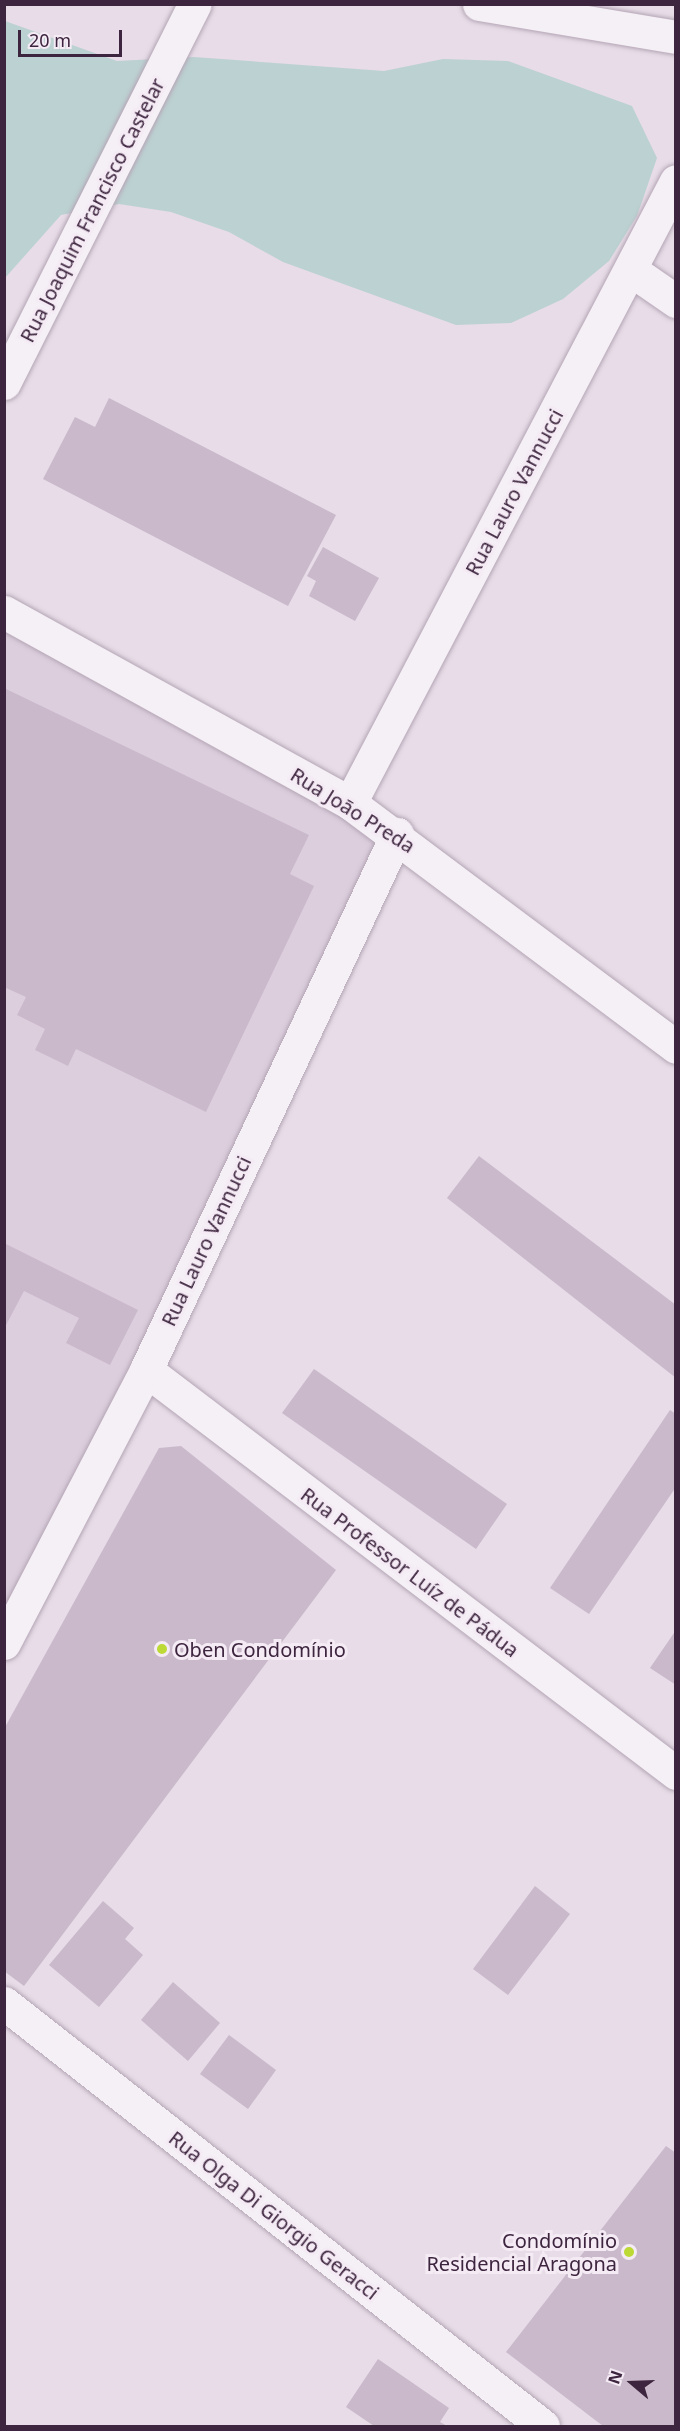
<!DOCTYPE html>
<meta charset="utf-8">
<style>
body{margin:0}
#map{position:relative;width:680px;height:2431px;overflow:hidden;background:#e7dce7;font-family:"Noto Sans",sans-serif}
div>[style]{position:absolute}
.built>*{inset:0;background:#dccedd}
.green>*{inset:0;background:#bcd1d2}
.building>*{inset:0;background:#cab9cb}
.roads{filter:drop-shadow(0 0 2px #b4a5b5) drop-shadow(0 0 2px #b4a5b5)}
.minor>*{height:33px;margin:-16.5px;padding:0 16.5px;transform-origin:16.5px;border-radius:16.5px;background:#f5eff6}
.dots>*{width:16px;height:16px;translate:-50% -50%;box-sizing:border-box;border:3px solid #f4ebf5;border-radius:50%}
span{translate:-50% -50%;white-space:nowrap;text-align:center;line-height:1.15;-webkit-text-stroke:6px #f4ebf5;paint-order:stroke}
.street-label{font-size:20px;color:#3e253f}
.poi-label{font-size:20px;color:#3e253f}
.left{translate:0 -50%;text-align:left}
.right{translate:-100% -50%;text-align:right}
.frame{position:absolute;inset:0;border:6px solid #3e253f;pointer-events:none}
.north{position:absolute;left:602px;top:2353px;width:60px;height:60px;-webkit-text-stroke:4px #f4ebf5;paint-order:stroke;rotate:289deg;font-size:16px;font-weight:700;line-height:24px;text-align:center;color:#3e253f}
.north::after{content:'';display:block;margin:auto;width:21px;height:27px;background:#3e253f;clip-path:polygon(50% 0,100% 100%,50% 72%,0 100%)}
.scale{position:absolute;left:18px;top:30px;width:104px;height:27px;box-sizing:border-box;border:3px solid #3e253f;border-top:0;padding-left:8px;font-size:18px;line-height:21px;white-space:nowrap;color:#3e253f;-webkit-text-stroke:4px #f4ebf5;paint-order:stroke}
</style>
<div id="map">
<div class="built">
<i style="clip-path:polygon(5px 613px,397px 834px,5px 1637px)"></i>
</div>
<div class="green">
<i style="clip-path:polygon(5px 21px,117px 61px,194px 57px,384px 71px,443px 59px,508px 61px,632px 106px,657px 158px,637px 216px,609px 261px,563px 299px,511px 323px,456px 325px,283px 262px,229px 232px,171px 212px,119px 204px,61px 215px,5px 278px)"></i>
</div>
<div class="building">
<i style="clip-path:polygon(109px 398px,336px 515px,288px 606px,43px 479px,75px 417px,95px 427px)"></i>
<i style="clip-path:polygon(323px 547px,379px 578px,355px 621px,309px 596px,316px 581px,307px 576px)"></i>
<i style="clip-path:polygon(4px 688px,309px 835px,290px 874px,314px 886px,206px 1112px,76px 1049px,68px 1066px,35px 1050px,45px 1029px,17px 1015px,26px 997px,4px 987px)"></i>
<i style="clip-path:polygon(479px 1156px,676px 1305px,676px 1378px,447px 1198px)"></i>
<i style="clip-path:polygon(4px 1243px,138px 1310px,110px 1365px,66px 1343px,79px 1318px,24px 1291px,4px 1329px)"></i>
<i style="clip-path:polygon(314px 1369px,507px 1504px,476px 1549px,282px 1413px)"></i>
<i style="clip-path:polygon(670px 1410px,676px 1414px,676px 1487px,589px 1614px,550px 1588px)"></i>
<i style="clip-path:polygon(181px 1446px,336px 1570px,24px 1986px,4px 1971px,4px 1729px,159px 1448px)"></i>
<i style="clip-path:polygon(676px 1630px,676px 1685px,650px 1668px)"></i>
<i style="clip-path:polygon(535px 1886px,570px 1914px,508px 1995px,473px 1969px)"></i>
<i style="clip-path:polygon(103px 1901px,134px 1928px,125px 1939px,143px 1955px,99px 2007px,49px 1965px)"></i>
<i style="clip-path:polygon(173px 1982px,220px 2023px,188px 2061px,141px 2020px)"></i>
<i style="clip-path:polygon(229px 2035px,276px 2070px,248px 2109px,200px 2074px)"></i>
<i style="clip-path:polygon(666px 2146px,676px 2153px,676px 2426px,603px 2426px,506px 2352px)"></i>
<i style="clip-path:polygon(378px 2359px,449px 2408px,440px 2422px,447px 2426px,374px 2426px,346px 2407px)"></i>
</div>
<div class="roads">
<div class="minor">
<i style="left:479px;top:4px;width:200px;rotate:9.5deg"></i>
<i style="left:631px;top:270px;width:55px;rotate:34.6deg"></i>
<i style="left:4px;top:383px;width:424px;rotate:-63.3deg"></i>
<i style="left:4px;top:612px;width:395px;rotate:28.9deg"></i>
<i style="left:350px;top:803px;width:407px;rotate:36.8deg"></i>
<i style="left:350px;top:803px;width:702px;rotate:-62.34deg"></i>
<i style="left:146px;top:1370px;width:666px;rotate:37.25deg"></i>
<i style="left:4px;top:1643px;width:308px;rotate:-62.5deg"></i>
<i style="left:146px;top:1370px;width:592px;rotate:-64.91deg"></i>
<i style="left:4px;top:2003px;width:685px;rotate:38.12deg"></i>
</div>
</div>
<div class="dots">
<i style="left:162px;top:1649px;background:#bcd935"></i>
<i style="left:629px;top:2252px;background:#bcd935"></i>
</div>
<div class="street-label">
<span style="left:92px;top:210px;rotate:-63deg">Rua Joaquim Francisco Castelar</span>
<span style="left:514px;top:492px;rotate:-62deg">Rua Lauro Vannucci</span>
<span style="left:353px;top:810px;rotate:32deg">Rua João Preda</span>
<span style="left:206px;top:1241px;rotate:-65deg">Rua Lauro Vannucci</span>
<span style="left:410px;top:1572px;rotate:37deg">Rua Professor Luíz de Pádua</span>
<span style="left:274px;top:2215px;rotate:38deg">Rua Olga Di Giorgio Geracci</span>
</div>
<div class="poi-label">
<span class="left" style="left:174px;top:1649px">Oben Condomínio</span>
<span class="right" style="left:617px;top:2252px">Condomínio<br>Residencial Aragona</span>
</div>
<div class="frame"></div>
<div class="north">N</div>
<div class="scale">20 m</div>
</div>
